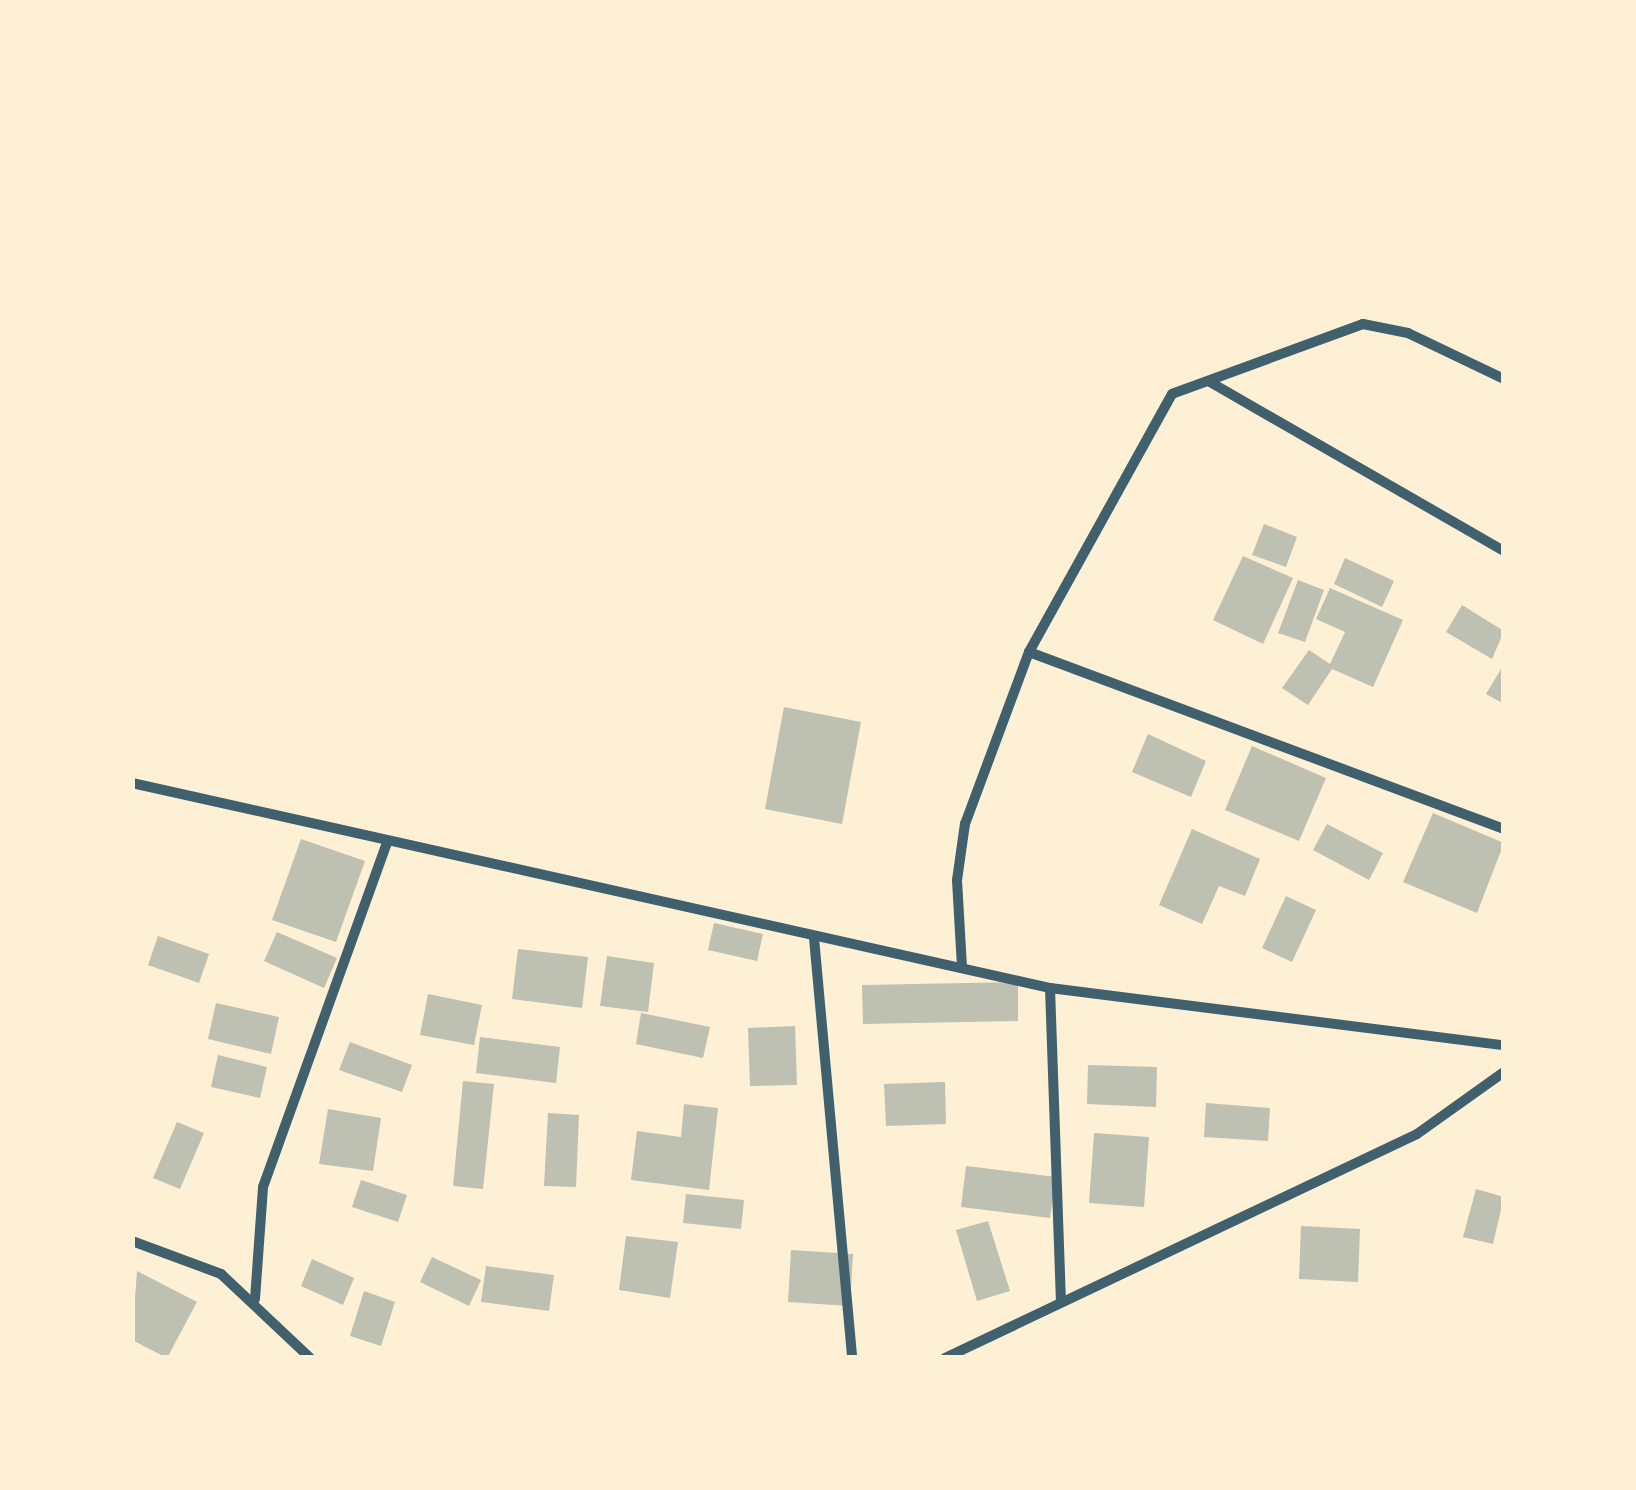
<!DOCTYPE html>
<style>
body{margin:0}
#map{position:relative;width:1636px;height:1490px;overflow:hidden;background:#fdf0d5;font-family:"Sofia Sans Condensed",sans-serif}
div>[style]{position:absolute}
.building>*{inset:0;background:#bec0b2}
.minor>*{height:10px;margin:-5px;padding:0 5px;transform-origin:5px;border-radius:5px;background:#3f606c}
span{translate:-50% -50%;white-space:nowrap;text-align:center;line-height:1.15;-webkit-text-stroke:8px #fdf0d5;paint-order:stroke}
.frame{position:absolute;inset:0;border:135px solid #fdf0d5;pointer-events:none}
</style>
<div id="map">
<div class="building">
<i style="clip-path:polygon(1264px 524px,1297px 537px,1286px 567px,1252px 555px)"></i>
<i style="clip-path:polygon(1243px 556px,1293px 578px,1263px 644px,1213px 620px)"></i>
<i style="clip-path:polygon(1345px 558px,1394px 581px,1382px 607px,1334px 584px)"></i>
<i style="clip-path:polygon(1298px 580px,1324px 590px,1305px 642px,1278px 633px)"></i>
<i style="clip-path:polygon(1330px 588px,1403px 620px,1373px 687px,1332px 669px,1308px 705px,1282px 688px,1309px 650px,1330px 664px,1345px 632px,1316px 619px)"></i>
<i style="clip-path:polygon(1462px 605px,1504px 631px,1492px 659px,1446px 632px)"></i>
<i style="clip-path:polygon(1504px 664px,1504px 704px,1486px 694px)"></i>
<i style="clip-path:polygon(784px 707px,861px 722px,842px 824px,765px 809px)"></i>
<i style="clip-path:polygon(1148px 734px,1206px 761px,1191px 797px,1132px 772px)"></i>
<i style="clip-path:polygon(1252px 746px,1326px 778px,1299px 841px,1225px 810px)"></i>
<i style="clip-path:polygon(1433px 813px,1504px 843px,1477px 913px,1403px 882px)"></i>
<i style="clip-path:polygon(1327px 824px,1383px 853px,1369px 880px,1313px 850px)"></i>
<i style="clip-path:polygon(1192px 829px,1260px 859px,1245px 896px,1219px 886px,1202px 924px,1159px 905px)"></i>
<i style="clip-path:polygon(301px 839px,365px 861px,336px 942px,272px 920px)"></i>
<i style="clip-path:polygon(1286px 896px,1316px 910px,1292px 962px,1262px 948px)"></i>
<i style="clip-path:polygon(714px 923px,763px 934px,757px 961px,708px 950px)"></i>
<i style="clip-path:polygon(277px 932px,337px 958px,324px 988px,264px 961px)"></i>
<i style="clip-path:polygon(158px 936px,209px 954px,199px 983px,148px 965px)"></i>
<i style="clip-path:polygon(518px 949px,588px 957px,582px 1008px,512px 999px)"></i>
<i style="clip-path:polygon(607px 956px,654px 963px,648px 1012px,600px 1006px)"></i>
<i style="clip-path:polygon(1018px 982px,1018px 1021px,863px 1024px,862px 985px)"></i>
<i style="clip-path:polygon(428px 994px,482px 1005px,474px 1045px,420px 1035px)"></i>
<i style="clip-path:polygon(216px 1003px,279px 1017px,271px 1054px,208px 1039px)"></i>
<i style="clip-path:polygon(641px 1013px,710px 1027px,703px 1058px,636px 1044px)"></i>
<i style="clip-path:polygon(795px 1026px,797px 1085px,750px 1086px,748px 1028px)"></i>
<i style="clip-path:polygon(480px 1037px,560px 1047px,556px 1083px,476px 1073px)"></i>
<i style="clip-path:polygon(350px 1042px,412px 1065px,402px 1092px,339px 1070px)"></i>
<i style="clip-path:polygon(218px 1055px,267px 1067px,260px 1098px,211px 1087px)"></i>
<i style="clip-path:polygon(1088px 1065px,1157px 1067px,1156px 1107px,1087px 1104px)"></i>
<i style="clip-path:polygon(463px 1081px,494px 1084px,483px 1189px,453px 1186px)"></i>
<i style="clip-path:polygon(945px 1082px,946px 1124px,886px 1126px,884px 1084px)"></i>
<i style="clip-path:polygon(1206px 1103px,1270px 1108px,1268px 1141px,1204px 1137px)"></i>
<i style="clip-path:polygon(684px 1104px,718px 1108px,709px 1190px,631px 1180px,637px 1131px,681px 1137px)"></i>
<i style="clip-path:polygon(328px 1109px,381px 1118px,373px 1171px,319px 1164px)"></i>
<i style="clip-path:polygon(548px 1113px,579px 1115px,576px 1187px,544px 1186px)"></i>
<i style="clip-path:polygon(177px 1122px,204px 1133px,180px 1189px,153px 1178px)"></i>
<i style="clip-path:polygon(1094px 1133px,1149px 1137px,1144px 1207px,1089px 1203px)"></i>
<i style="clip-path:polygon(966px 1166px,1056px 1177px,1050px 1218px,961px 1207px)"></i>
<i style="clip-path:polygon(361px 1180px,407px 1195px,398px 1222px,352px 1207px)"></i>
<i style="clip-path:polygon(1476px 1189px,1504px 1197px,1493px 1244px,1463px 1237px)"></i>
<i style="clip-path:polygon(686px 1194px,744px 1200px,741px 1229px,683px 1223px)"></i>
<i style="clip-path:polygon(988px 1221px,1010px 1291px,977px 1301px,956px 1230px)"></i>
<i style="clip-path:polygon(1301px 1226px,1360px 1229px,1358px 1282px,1299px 1279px)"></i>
<i style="clip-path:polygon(626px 1236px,678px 1242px,670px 1298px,619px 1290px)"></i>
<i style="clip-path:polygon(791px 1250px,853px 1254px,850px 1306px,788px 1302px)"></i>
<i style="clip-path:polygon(432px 1257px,481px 1280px,469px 1306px,420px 1282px)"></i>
<i style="clip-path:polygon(312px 1259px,354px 1278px,343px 1305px,301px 1286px)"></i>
<i style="clip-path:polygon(486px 1266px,554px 1275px,549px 1311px,481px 1302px)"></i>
<i style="clip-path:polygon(137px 1271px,197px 1302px,167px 1358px,132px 1340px)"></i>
<i style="clip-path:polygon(364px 1291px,395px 1302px,381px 1346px,350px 1336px)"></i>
</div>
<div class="minor">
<i style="left:1504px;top:379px;width:106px;rotate:-154.4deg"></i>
<i style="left:1408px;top:333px;width:46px;rotate:-168.7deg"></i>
<i style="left:1363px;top:324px;width:203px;rotate:159.9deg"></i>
<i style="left:1172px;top:394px;width:295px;rotate:119deg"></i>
<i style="left:1029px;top:652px;width:507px;rotate:20.44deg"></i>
<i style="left:1210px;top:382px;width:339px;rotate:29.9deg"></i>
<i style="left:132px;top:783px;width:941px;rotate:12.59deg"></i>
<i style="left:1050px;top:988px;width:458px;rotate:7.2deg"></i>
<i style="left:814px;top:938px;width:422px;rotate:84.8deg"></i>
<i style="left:962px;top:967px;width:87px;rotate:-93.3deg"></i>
<i style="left:957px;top:880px;width:57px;rotate:-81.9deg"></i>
<i style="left:965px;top:824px;width:184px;rotate:-69.6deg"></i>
<i style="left:1050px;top:988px;width:312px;rotate:88deg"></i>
<i style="left:132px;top:1241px;width:95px;rotate:20.3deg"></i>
<i style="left:221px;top:1274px;width:122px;rotate:43.3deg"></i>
<i style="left:255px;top:1299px;width:112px;rotate:-85.9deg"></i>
<i style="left:263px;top:1187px;width:367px;rotate:-70.2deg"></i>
<i style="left:945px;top:1358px;width:522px;rotate:-25.39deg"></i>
<i style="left:1417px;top:1134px;width:107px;rotate:-35.5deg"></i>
</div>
<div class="frame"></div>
</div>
